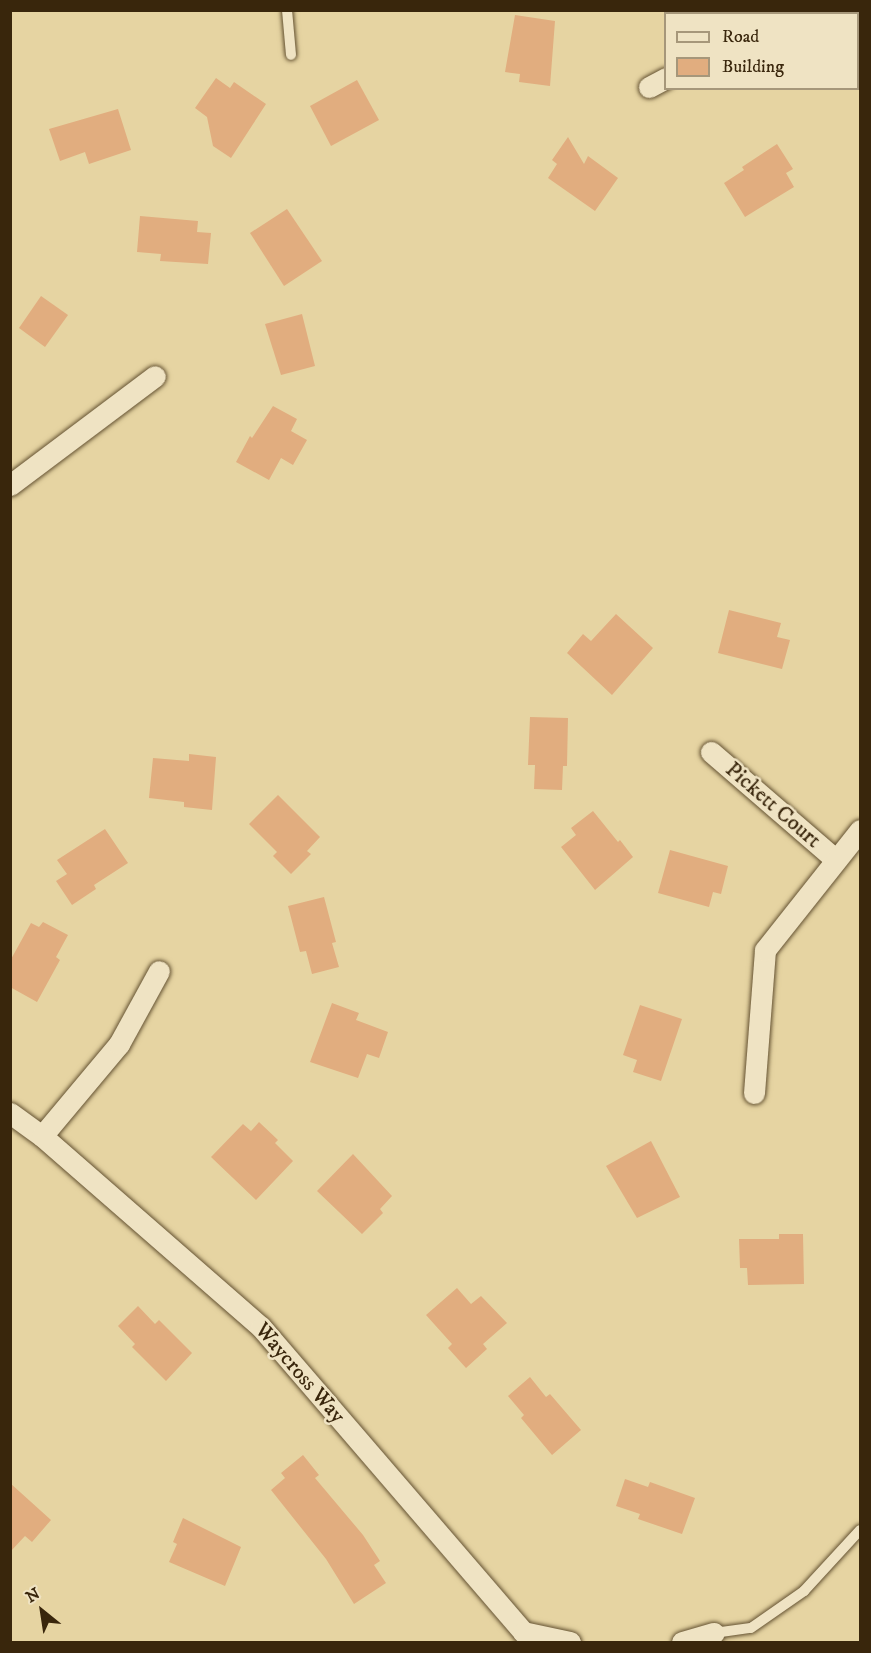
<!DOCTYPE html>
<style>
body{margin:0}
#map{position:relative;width:871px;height:1653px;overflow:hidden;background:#e6d4a2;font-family:"IM FELL DW Pica",serif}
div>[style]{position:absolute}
.building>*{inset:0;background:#e1ad7f}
.roads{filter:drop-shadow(0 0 2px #645232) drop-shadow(0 0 2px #645232)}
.lane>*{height:10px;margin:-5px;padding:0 5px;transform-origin:5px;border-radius:5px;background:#efe3c3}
.street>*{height:21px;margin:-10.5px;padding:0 10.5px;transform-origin:10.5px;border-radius:10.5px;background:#efe3c3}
span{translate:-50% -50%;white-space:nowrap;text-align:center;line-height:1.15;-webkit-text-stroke:5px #efe3c3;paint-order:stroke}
.street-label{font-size:22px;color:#39260c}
.frame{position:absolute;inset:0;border:12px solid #39260c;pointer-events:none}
.legend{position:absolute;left:664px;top:12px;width:195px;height:78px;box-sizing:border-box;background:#efe3c3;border:2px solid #a6977a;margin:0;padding:8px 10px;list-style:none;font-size:18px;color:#39260c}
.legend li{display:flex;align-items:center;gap:12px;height:30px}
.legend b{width:30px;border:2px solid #a6977a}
.north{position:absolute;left:12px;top:1581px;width:60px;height:60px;-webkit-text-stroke:4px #efe3c3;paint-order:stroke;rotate:330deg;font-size:16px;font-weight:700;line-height:24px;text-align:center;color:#39260c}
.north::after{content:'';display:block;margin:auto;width:21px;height:27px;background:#39260c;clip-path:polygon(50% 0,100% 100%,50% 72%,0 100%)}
</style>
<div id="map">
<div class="building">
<i style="clip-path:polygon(515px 15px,555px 21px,550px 86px,519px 82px,520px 74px,505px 72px)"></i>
<i style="clip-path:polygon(216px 78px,230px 88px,234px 82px,266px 104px,231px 158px,213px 146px,207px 117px,195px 108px)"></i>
<i style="clip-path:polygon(357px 80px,379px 120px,331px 146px,310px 106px)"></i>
<i style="clip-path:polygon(118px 109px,131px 150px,89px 164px,85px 152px,60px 161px,49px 129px)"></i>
<i style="clip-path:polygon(568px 137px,584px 164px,588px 156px,618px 178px,595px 211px,548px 178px,557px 164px,552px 160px)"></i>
<i style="clip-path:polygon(777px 144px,793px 169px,786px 173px,794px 187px,745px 217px,724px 183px,744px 170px,742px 167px)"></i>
<i style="clip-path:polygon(287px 209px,322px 261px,284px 286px,250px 233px)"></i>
<i style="clip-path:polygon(140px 216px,198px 221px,197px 232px,211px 233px,208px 264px,160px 261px,161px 254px,137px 252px)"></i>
<i style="clip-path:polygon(41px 296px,68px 315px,45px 347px,19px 328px)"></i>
<i style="clip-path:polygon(302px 314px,315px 366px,281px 375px,265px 324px)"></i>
<i style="clip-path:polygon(273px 406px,297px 419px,291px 431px,307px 440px,293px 465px,281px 458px,269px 480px,236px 462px,250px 436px,252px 438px)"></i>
<i style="clip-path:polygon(729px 610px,781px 623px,777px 637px,790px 640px,782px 669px,718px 653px)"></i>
<i style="clip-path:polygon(616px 614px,653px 648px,612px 695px,567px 653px,583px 634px,591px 641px)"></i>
<i style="clip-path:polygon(530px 717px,568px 718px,567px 766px,563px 766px,562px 790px,534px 789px,535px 765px,528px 765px)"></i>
<i style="clip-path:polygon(189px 754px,216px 757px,212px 810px,184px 807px,184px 802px,149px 798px,153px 758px,189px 761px)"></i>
<i style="clip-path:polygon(278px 795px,320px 837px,307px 851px,311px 854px,291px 874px,273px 856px,277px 852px,249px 824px)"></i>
<i style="clip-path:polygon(593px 811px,618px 842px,620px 840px,633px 857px,595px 890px,561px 847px,576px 835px,571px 828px)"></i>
<i style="clip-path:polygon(105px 829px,128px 863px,94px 885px,96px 889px,72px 905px,56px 881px,67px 874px,57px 860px)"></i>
<i style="clip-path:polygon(670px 850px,728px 866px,721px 894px,713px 892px,709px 907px,658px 893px)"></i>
<i style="clip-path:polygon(324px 897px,336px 942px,332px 943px,339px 967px,312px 974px,306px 951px,300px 952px,288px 906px)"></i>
<i style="clip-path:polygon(43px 922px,68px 935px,56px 957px,60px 960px,37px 1002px,10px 987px,10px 961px,31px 923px,39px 927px)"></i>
<i style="clip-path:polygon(332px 1003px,359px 1013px,356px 1020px,388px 1032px,379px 1058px,367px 1054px,358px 1078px,310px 1062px)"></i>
<i style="clip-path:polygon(640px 1005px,682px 1019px,661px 1081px,633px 1072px,637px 1060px,623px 1055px)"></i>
<i style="clip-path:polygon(259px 1122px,278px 1140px,275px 1143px,293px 1161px,256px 1200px,211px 1157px,243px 1124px,251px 1131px)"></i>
<i style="clip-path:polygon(651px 1141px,680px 1197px,637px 1218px,606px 1166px)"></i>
<i style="clip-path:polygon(353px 1154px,392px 1196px,380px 1209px,383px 1213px,362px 1234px,317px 1191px)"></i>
<i style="clip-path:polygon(779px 1234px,803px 1234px,804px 1284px,748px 1285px,747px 1268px,740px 1268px,739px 1239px,779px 1239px)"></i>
<i style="clip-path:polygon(457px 1288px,471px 1304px,481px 1296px,507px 1323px,483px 1344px,487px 1349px,466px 1368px,448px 1348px,452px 1344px,426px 1315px)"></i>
<i style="clip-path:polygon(138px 1306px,155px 1324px,159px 1320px,192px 1353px,166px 1381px,132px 1347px,135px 1344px,118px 1326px)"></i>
<i style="clip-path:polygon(530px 1377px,546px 1397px,550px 1394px,581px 1430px,552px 1455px,521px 1418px,524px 1415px,508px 1396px)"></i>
<i style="clip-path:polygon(303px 1455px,319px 1475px,315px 1478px,363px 1535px,380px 1561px,374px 1565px,386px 1583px,354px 1604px,326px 1559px,271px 1490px,285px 1478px,281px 1473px)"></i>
<i style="clip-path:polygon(625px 1479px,648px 1487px,650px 1482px,695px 1498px,682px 1534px,638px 1519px,640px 1514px,616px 1506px)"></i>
<i style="clip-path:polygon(10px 1483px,51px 1520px,32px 1542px,25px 1536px,10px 1552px)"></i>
<i style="clip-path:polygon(183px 1518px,241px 1547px,225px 1586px,169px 1562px,177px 1544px,173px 1542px)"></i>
</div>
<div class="roads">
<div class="lane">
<i style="left:287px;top:10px;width:45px;rotate:84.9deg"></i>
<i style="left:714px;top:1633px;width:37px;rotate:-8deg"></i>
<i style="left:751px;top:1628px;width:65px;rotate:-34.9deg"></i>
<i style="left:804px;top:1591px;width:83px;rotate:-47.4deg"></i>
</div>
<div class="street">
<i style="left:772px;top:14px;width:7px;rotate:-34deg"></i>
<i style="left:649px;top:87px;width:19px;rotate:-28deg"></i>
<i style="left:10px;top:485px;width:181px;rotate:-36.9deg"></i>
<i style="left:711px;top:752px;width:164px;rotate:40.8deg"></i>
<i style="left:754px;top:1093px;width:143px;rotate:-85.6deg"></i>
<i style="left:765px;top:950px;width:153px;rotate:-51.6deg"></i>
<i style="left:10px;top:1113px;width:39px;rotate:36deg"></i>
<i style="left:42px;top:1136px;width:291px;rotate:41.1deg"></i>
<i style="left:261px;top:1327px;width:402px;rotate:49.3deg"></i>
<i style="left:523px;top:1632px;width:48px;rotate:12deg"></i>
<i style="left:42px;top:1136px;width:120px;rotate:-50.1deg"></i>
<i style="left:119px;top:1044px;width:83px;rotate:-61.3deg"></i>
<i style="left:682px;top:1642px;width:33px;rotate:-16deg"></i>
</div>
</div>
<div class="street-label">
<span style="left:773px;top:805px;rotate:41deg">Pickett Court</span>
<span style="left:300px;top:1373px;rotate:49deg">Waycross Way</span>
</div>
<div class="frame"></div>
<ul class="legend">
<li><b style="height:8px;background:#efe3c3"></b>Road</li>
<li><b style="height:16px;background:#e1ad7f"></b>Building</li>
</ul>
<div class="north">N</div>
</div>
